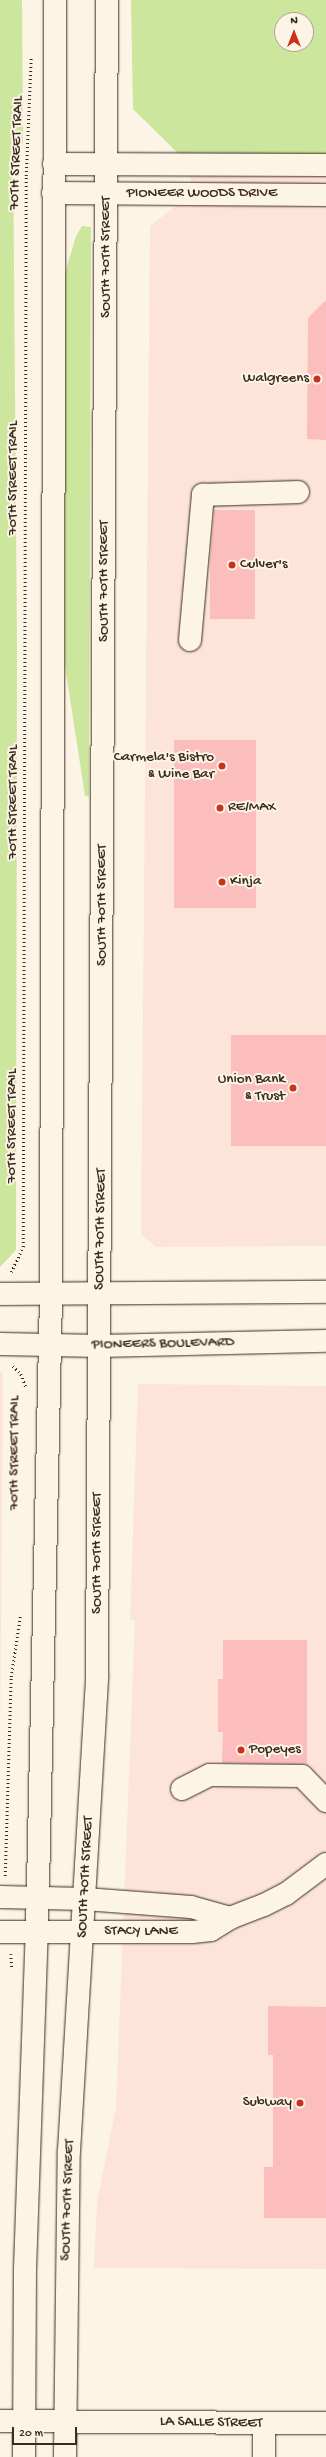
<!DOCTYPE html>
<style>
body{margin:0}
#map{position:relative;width:326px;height:2457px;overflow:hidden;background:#fcf5e5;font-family:"Gochi Hand",sans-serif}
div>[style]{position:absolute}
.built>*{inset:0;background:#fce4d9}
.green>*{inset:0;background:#cce69d}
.building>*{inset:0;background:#fbbebc}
.path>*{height:2.5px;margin-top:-1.25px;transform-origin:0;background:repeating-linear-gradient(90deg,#3b2a1e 0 1px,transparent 0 4px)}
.roads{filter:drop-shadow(0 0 1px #3b2a1e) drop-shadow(0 0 1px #3b2a1e)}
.minor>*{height:22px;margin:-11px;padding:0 11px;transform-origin:11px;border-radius:11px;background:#fcf5e5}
.major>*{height:22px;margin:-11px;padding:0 11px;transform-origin:11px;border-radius:11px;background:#fcf5e5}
.dots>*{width:11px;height:11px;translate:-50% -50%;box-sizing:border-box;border:2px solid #fcf5e5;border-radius:50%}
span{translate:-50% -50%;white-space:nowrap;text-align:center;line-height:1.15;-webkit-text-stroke:4px #fcf5e5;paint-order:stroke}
.street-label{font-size:15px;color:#3b2a1e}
.poi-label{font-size:15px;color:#3b2a1e}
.right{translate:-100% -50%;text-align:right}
.left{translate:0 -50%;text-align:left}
.north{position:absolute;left:274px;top:12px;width:40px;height:40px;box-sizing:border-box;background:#fcf5e5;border:1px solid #afa495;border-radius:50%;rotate:0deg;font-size:11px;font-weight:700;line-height:16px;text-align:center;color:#3b2a1e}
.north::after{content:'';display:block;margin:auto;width:14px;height:18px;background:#c8321e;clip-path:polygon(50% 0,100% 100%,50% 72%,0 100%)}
.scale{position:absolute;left:12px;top:2427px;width:65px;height:18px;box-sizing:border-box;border:2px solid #3b2a1e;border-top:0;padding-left:5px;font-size:12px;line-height:14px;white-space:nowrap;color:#3b2a1e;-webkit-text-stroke:3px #fcf5e5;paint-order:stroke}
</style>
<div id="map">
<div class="built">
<i style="clip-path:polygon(190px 165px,326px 165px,326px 1246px,156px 1247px,141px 1235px,150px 226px,191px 194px)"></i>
<i style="clip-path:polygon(0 1372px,3px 1373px,0 1756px)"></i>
<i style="clip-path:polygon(138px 1384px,326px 1386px,326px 2269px,94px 2268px,97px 2202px,116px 2107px,135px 1621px,130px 1620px)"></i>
</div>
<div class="green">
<i style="clip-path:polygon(0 0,22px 0,23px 143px,13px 144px,17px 644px,16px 1250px,0 1267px)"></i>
<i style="clip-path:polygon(evenodd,131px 0,326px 0,326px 165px,190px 165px,133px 109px,131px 0,282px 20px,306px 20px,306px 44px,282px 44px,282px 20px)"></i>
<i style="clip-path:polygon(82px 226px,91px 227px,89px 796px,85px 796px,65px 666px,65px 273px,76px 236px)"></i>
</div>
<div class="building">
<i style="clip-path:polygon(326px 300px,326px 440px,307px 439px,308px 318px)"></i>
<i style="clip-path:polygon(214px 510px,255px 510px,255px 619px,210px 619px,210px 562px)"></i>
<i style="clip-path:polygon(174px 740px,256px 740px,256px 908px,174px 908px)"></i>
<i style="clip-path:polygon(231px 1035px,326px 1035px,326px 1146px,231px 1146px)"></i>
<i style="clip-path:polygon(223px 1640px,307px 1640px,307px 1764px,222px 1763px,223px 1732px,218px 1732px,218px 1679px,223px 1679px)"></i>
<i style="clip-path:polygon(268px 2006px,326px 2007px,326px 2218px,264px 2218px,264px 2167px,273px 2167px,273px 2055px,268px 2055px)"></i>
</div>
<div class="path">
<i style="left:11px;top:1272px;width:28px;rotate:-64deg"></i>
<i style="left:23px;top:1247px;width:1071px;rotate:-89.84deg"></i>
<i style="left:26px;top:176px;width:120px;rotate:-87.6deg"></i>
<i style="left:13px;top:1366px;width:11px;rotate:45deg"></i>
<i style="left:21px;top:1374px;width:14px;rotate:69deg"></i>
<i style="left:5px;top:1876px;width:199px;rotate:-88.3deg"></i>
<i style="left:11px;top:1677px;width:61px;rotate:-81.5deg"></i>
<i style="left:11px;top:1954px;width:13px;rotate:86deg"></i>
</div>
<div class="roads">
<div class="minor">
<i style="left:54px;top:164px;width:272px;rotate:0.2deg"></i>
<i style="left:53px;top:193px;width:273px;rotate:0.4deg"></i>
<i style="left:190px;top:640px;width:146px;rotate:-84.9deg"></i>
<i style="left:203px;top:495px;width:95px;rotate:-1.8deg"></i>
<i style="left:182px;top:1789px;width:31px;rotate:-27deg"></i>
<i style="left:210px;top:1775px;width:92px;rotate:0.6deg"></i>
<i style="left:302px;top:1776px;width:35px;rotate:46deg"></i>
<i style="left:0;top:1897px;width:85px;rotate:1.3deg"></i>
<i style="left:85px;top:1899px;width:106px;rotate:4.3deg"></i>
<i style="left:191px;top:1907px;width:41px;rotate:15.8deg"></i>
<i style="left:0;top:1932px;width:192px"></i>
<i style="left:192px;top:1932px;width:19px;rotate:-6deg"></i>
<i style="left:211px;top:1930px;width:22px;rotate:-32deg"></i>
<i style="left:230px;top:1918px;width:36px;rotate:-21deg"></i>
<i style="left:264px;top:1905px;width:25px;rotate:-27deg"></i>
<i style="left:286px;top:1894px;width:50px;rotate:-36.9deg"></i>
<i style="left:0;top:2421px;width:326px;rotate:0.4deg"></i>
<i style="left:264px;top:2457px;width:33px;rotate:-90deg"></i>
</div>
<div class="major">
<i style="left:0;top:1294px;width:326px;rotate:-0.4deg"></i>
<i style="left:0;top:1344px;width:100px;rotate:1.1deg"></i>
<i style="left:100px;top:1346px;width:226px;rotate:-1.3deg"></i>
<i style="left:24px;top:2457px;width:188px;rotate:-89.7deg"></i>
<i style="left:25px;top:2269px;width:337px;rotate:-88deg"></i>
<i style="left:37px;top:1932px;width:638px;rotate:-88.74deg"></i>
<i style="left:51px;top:1294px;width:1294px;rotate:-89.82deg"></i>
<i style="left:65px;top:2457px;width:306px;rotate:-89.3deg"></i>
<i style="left:69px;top:2151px;width:475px;rotate:-86.6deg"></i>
<i style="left:97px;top:1677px;width:1677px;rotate:-89.66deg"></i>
</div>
</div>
<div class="dots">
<i style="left:317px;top:379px;background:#c8321e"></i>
<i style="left:232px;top:565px;background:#c8321e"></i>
<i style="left:222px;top:766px;background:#c8321e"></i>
<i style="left:220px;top:808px;background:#c8321e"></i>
<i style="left:222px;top:882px;background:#c8321e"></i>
<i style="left:293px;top:1088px;background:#c8321e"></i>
<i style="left:241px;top:1750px;background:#c8321e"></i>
<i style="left:300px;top:2103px;background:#c8321e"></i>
</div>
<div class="street-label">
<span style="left:17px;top:153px;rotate:-88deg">70TH STREET TRAIL</span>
<span style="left:202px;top:194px">PIONEER WOODS DRIVE</span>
<span style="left:107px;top:257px;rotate:-90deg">SOUTH 70TH STREET</span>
<span style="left:14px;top:478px;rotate:-90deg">70TH STREET TRAIL</span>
<span style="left:105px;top:581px;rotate:-90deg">SOUTH 70TH STREET</span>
<span style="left:14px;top:802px;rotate:-90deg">70TH STREET TRAIL</span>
<span style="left:103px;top:905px;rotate:-90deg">SOUTH 70TH STREET</span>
<span style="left:13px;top:1126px;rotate:-90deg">70TH STREET TRAIL</span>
<span style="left:101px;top:1229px;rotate:-89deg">SOUTH 70TH STREET</span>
<span style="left:163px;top:1344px;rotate:-1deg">PIONEERS BOULEVARD</span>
<span style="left:15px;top:1453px;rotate:-90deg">70TH STREET TRAIL</span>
<span style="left:98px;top:1553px;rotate:-90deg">SOUTH 70TH STREET</span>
<span style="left:86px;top:1877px;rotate:-87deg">SOUTH 70TH STREET</span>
<span style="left:141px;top:1932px">STACY LANE</span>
<span style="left:68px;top:2200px;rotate:-88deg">SOUTH 70TH STREET</span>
<span style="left:211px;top:2423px;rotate:1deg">LA SALLE STREET</span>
</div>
<div class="poi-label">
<span class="right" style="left:309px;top:379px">Walgreens</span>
<span class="left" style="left:240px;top:565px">Culver's</span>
<span class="right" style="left:214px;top:766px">Carmela's Bistro<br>&amp; Wine Bar</span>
<span class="left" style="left:228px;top:808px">RE/MAX</span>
<span class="left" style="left:230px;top:882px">Kinja</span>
<span class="right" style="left:285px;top:1088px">Union Bank<br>&amp; Trust</span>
<span class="left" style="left:249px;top:1750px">Popeyes</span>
<span class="right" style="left:292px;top:2103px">Subway</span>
</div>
<div class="north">N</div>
<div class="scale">20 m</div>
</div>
